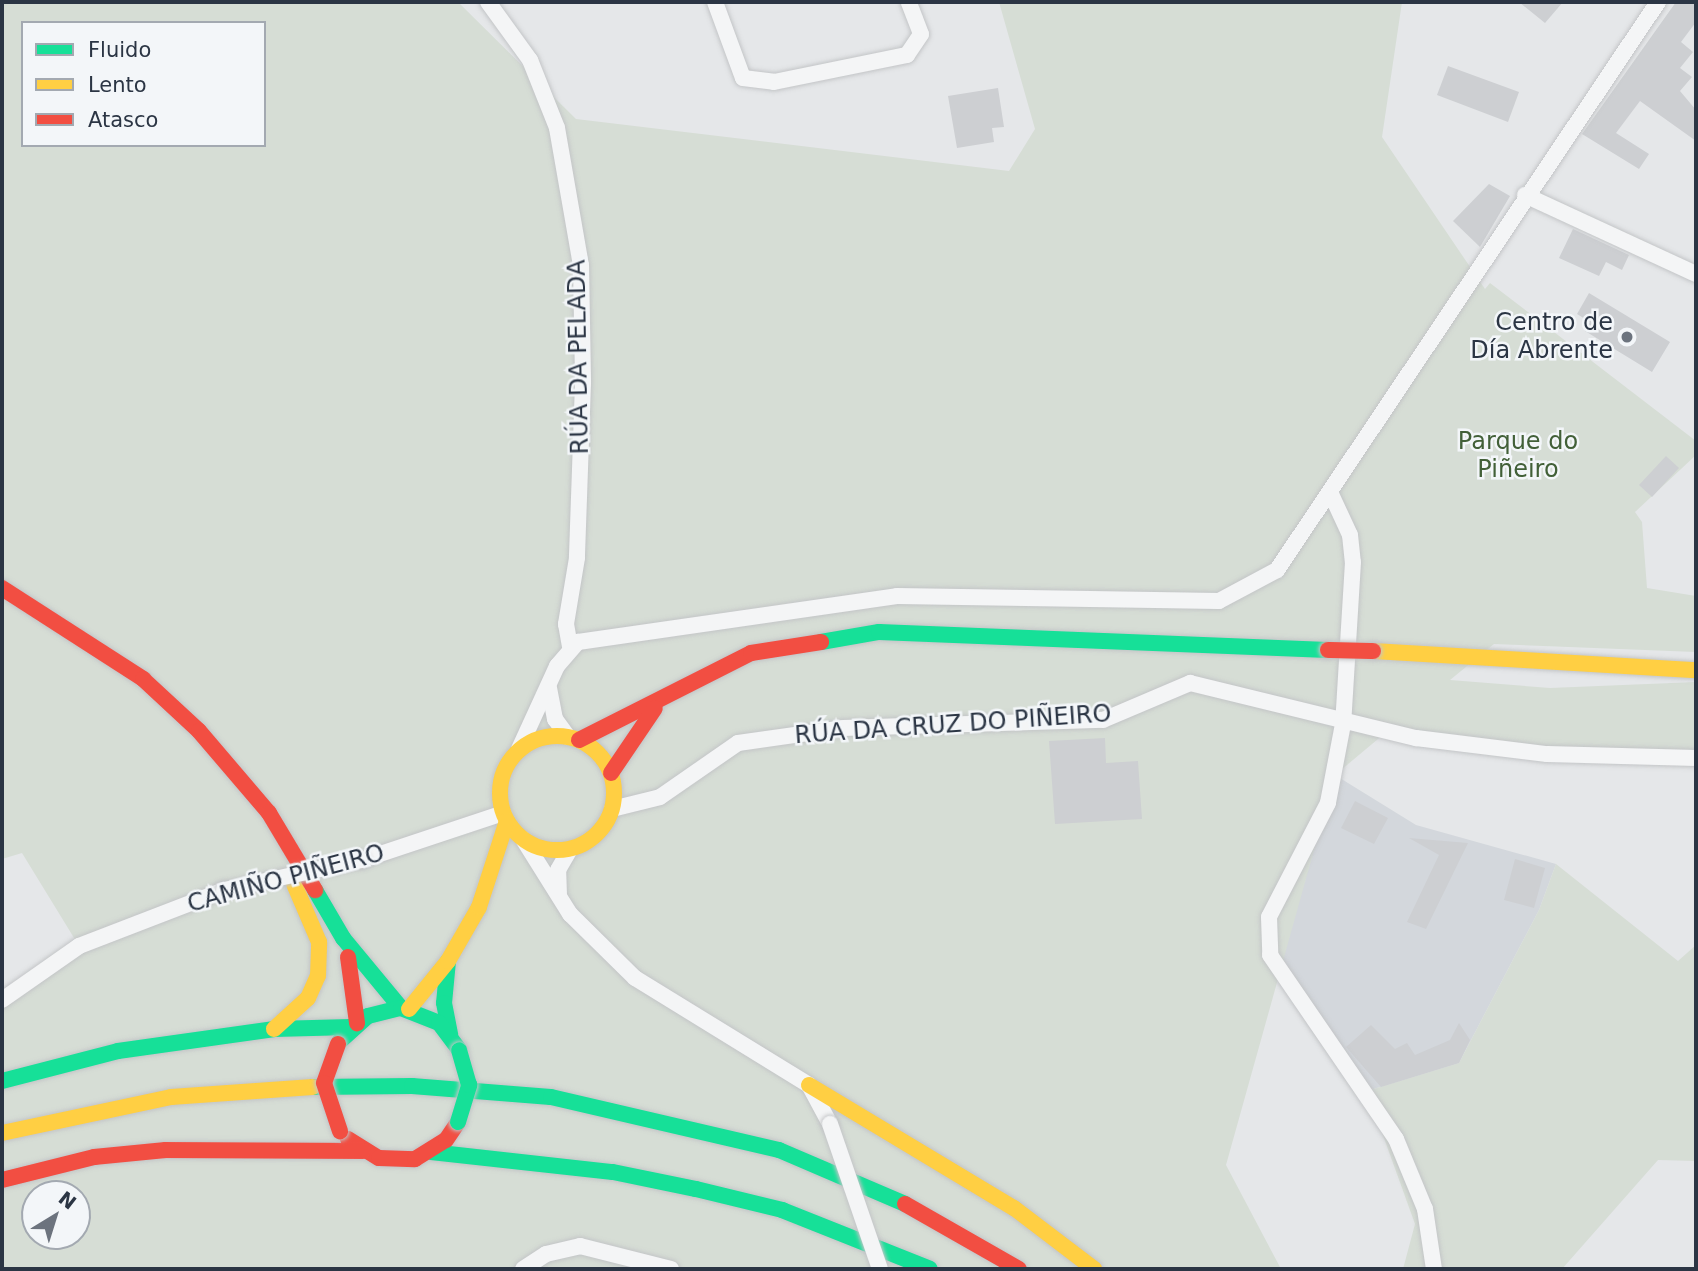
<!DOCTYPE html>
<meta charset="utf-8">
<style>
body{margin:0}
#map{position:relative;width:1698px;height:1271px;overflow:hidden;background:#e5e7e9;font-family:"DejaVu Sans",sans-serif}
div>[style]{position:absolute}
.built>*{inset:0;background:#d3d7dc}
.green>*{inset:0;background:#d6ddd5}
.building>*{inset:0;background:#cdcfd2}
.roads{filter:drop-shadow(0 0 2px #c3c5c7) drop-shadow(0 0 2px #c3c5c7)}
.street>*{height:16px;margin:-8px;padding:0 8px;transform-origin:8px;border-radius:8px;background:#f4f5f6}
.fast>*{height:16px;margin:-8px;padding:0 8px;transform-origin:8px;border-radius:8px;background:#16e098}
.slow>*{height:16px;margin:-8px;padding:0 8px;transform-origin:8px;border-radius:8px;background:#ffcf43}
.slow>.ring{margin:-8px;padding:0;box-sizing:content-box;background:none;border:16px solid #ffcf43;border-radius:50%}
.jam>*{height:16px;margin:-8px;padding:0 8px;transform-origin:8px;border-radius:8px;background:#f24e42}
.bridges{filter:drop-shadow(0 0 2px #c3c5c7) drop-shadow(0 0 2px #c3c5c7)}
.street-bridge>*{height:16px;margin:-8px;padding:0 8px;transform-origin:8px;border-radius:8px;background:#f4f5f6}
.fast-bridge>*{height:16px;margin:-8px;padding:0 8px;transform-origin:8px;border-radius:8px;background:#16e098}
.jam-bridge>*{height:16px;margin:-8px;padding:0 8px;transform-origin:8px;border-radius:8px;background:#f24e42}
.dots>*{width:19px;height:19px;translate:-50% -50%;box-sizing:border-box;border:4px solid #f3f6f9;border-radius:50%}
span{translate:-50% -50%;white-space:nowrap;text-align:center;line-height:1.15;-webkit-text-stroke:5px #f3f6f9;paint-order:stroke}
.poi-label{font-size:24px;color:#2b3544}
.right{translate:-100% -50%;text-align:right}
.street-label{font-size:24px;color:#2b3544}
.park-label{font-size:24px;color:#426038}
.frame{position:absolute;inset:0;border:4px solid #2b3544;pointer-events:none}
.legend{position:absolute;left:21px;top:21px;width:245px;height:126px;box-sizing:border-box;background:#f3f6f9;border:2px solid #a3a9b1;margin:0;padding:9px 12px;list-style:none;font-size:21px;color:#2b3544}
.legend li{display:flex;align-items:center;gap:14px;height:35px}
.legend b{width:35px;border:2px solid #a3a9b1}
.north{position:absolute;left:21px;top:1180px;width:70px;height:70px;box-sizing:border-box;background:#f3f6f9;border:2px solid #a3a9b1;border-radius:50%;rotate:38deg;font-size:19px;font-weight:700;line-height:28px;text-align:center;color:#2b3544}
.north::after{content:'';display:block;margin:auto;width:24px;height:32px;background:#6c737e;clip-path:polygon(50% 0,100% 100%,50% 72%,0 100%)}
</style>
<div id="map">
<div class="built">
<i style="clip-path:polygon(1335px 775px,1416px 825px,1556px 864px,1539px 910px,1459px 1063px,1367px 1091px,1270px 955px)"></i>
</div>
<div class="green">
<i style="clip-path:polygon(evenodd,2px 2px,458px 2px,576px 119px,1009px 171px,1035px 129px,999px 2px,1402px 2px,1382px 137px,1485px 289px,1490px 283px,1696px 441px,1696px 455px,1635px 512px,1642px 522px,1647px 588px,1696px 596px,1696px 652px,1494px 644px,1450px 680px,1550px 688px,1696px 682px,1696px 753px,1547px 754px,1390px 729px,1335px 775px,1226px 1165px,1281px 1269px,2px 1269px,2px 997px,79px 946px,22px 853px,2px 859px,2px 2px,23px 23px,264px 23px,264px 145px,23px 145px,23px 23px,2px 2px,35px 1194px,77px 1194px,77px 1236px,35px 1236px,35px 1194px)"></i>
<i style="clip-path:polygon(1556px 864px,1678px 961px,1696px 945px,1696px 1161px,1658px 1160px,1562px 1269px,1403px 1269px,1415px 1224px,1367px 1091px,1459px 1063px,1539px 910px)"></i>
</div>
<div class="building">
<i style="clip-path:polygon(1519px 2px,1563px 2px,1545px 23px)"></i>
<i style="clip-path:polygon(1676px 2px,1696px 2px,1696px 22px,1681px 42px,1693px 52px,1680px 68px,1692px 77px,1680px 91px,1696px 110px,1696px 141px,1640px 101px,1616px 133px,1649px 154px,1639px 169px,1582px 134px)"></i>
<i style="clip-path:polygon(1448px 66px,1519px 92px,1508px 122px,1437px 95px)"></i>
<i style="clip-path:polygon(998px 88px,1004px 127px,992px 128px,994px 142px,957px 148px,948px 96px)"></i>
<i style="clip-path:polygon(1489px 184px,1510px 196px,1480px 247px,1453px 221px)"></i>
<i style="clip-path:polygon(1573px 229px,1629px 255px,1622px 270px,1606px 262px,1599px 276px,1559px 258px)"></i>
<i style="clip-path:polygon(1589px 293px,1670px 342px,1652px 372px,1585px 331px,1590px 322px,1577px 314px)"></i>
<i style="clip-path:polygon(1666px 456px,1679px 468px,1652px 497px,1639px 485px)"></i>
<i style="clip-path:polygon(1105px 738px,1106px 763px,1138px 761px,1142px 819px,1055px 824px,1049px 741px)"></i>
<i style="clip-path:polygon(1355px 801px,1388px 818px,1374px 844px,1341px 828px)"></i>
<i style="clip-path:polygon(1409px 838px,1468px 843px,1426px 929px,1407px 922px,1439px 855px)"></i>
<i style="clip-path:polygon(1515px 859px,1545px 868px,1534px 908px,1504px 900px)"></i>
<i style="clip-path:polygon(1459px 1023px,1470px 1040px,1459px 1063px,1381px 1087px,1346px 1047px,1371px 1025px,1395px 1049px,1407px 1043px,1415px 1055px,1450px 1040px)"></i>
</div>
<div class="roads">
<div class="street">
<i style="left:488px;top:2px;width:72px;rotate:54.1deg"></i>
<i style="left:530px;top:60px;width:73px;rotate:68.3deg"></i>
<i style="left:557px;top:128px;width:139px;rotate:80.1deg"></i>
<i style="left:581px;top:265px;width:118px;rotate:89deg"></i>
<i style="left:583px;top:383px;width:175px;rotate:92deg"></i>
<i style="left:577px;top:558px;width:67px;rotate:99.5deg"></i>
<i style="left:566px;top:624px;width:23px;rotate:80deg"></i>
<i style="left:715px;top:2px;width:81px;rotate:69.8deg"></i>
<i style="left:743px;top:78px;width:31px;rotate:7deg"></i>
<i style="left:774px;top:82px;width:136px;rotate:-11.5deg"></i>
<i style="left:907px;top:55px;width:25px;rotate:-56deg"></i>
<i style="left:921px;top:34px;width:34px;rotate:-111deg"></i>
<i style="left:1525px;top:195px;width:188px;rotate:24.8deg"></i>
<i style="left:1331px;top:494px;width:45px;rotate:65.1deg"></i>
<i style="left:1350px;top:535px;width:27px;rotate:84deg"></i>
<i style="left:1353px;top:562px;width:162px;rotate:93.5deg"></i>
<i style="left:1343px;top:724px;width:80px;rotate:100.8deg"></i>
<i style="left:1328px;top:803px;width:128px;rotate:117.4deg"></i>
<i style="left:1269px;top:917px;width:38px;rotate:88deg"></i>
<i style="left:1270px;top:955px;width:223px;rotate:55.6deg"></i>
<i style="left:1396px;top:1139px;width:76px;rotate:67.5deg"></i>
<i style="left:1425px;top:1209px;width:61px;rotate:81.5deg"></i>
<i style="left:549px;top:688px;width:32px;rotate:79deg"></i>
<i style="left:555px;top:719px;width:22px;rotate:54deg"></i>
<i style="left:519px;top:749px;width:91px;rotate:-65.4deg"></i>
<i style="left:557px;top:666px;width:32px;rotate:-49deg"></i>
<i style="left:578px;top:642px;width:322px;rotate:-8.2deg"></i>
<i style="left:897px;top:596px;width:322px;rotate:0.9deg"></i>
<i style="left:1219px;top:601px;width:66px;rotate:-28.1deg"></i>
<i style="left:1277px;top:570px;width:684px;rotate:-56.15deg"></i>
<i style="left:612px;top:809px;width:49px;rotate:-14deg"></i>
<i style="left:660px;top:797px;width:95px;rotate:-34.7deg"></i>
<i style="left:738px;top:743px;width:106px;rotate:-8.1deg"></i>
<i style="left:843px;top:728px;width:260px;rotate:-1.8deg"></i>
<i style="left:1103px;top:720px;width:95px;rotate:-23deg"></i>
<i style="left:1190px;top:683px;width:233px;rotate:13.7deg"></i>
<i style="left:1416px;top:738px;width:132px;rotate:7deg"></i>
<i style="left:1547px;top:754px;width:149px;rotate:1.5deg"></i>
<i style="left:523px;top:839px;width:89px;rotate:57.9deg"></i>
<i style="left:570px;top:914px;width:91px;rotate:44.6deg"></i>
<i style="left:635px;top:978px;width:204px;rotate:31.6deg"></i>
<i style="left:809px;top:1085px;width:44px;rotate:61.7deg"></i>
<i style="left:362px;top:860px;width:149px;rotate:-18.4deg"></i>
<i style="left:559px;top:895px;width:25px;rotate:-92deg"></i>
<i style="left:558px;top:870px;width:24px;rotate:-60deg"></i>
<i style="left:2px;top:1000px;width:94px;rotate:-35deg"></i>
<i style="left:79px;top:946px;width:155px;rotate:-21.1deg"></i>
<i style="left:523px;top:1269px;width:27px;rotate:-33deg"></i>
<i style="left:546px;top:1254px;width:35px;rotate:-13deg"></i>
<i style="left:580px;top:1246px;width:94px;rotate:14.2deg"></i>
</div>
<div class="fast">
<i style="left:821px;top:642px;width:59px;rotate:-9.8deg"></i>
<i style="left:879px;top:632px;width:449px;rotate:2.3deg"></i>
<i style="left:315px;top:890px;width:56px;rotate:59.7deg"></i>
<i style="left:343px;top:938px;width:91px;rotate:50.4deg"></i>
<i style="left:448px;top:961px;width:42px;rotate:95.4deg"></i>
<i style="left:444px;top:1003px;width:33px;rotate:79deg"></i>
<i style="left:339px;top:1042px;width:39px;rotate:-42deg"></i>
<i style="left:368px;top:1016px;width:34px;rotate:-14deg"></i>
<i style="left:401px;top:1008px;width:41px;rotate:21.5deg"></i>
<i style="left:439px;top:1023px;width:34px;rotate:53deg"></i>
<i style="left:2px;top:1081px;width:120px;rotate:-14.5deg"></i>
<i style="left:118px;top:1051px;width:158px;rotate:-8deg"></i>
<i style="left:274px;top:1029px;width:77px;rotate:-1.5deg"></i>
<i style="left:313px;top:1087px;width:99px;rotate:-0.6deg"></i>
<i style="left:412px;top:1086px;width:139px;rotate:4.5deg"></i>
<i style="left:551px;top:1097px;width:234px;rotate:13.1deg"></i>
<i style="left:779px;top:1150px;width:137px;rotate:23.2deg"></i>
<i style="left:431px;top:1152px;width:183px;rotate:6.3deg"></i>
<i style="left:613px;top:1172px;width:85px;rotate:11.6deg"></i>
<i style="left:696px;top:1189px;width:89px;rotate:13.7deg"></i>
<i style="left:782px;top:1210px;width:159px;rotate:21.7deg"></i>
</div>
<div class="slow">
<i style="left:1373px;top:651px;width:324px;rotate:3.4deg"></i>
<i class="ring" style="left:500px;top:736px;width:98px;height:98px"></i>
<i style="left:409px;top:1009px;width:62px;rotate:-50.9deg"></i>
<i style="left:448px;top:961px;width:62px;rotate:-60.1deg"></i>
<i style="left:479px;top:907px;width:90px;rotate:-72deg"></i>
<i style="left:274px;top:1029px;width:46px;rotate:-42.4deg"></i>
<i style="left:308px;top:998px;width:24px;rotate:-66deg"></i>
<i style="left:318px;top:976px;width:34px;rotate:-88deg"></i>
<i style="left:319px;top:942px;width:63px;rotate:-113.3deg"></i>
<i style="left:809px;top:1085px;width:239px;rotate:31deg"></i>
<i style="left:1014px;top:1208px;width:101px;rotate:37.3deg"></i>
<i style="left:2px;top:1133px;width:173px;rotate:-12deg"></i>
<i style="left:171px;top:1097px;width:142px;rotate:-4deg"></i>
</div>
<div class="jam">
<i style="left:2px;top:588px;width:168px;rotate:32.8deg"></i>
<i style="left:143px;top:679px;width:76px;rotate:42.9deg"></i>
<i style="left:199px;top:731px;width:108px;rotate:49.5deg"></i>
<i style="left:269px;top:813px;width:90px;rotate:59.1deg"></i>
<i style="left:579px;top:740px;width:193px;rotate:-26.8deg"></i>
<i style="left:751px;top:653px;width:71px;rotate:-8.9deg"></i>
<i style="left:611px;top:773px;width:78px;rotate:-55.9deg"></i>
<i style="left:348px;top:957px;width:67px;rotate:82.2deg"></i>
<i style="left:348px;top:1139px;width:36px;rotate:32deg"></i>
<i style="left:379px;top:1158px;width:36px;rotate:2deg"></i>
<i style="left:415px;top:1159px;width:36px;rotate:-32deg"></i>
<i style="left:446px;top:1140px;width:22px;rotate:-56deg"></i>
<i style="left:2px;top:1180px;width:95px;rotate:-14deg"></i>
<i style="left:94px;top:1157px;width:72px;rotate:-5.6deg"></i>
<i style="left:166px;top:1150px;width:197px;rotate:0.3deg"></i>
<i style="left:905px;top:1204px;width:131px;rotate:29.7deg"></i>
</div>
</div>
<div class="bridges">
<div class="street-bridge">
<i style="left:224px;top:890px;width:141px;rotate:-12.3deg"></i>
<i style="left:830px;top:1124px;width:153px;rotate:71deg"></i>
</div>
<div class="fast-bridge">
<i style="left:458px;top:1122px;width:39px;rotate:-73deg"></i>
<i style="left:469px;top:1085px;width:36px;rotate:-106deg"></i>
</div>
<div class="jam-bridge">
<i style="left:1328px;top:650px;width:45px;rotate:1.3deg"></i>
<i style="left:338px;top:1044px;width:41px;rotate:109.7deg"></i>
<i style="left:324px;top:1083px;width:51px;rotate:71.6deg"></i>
</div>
</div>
<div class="dots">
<i style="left:1627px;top:337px;background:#6c737e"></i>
</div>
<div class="poi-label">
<span class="right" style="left:1613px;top:337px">Centro de<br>Día Abrente</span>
</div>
<div class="street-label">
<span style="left:579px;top:357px;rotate:-91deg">RÚA DA PELADA</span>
<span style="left:953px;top:725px;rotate:-4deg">RÚA DA CRUZ DO PIÑEIRO</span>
<span style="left:286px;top:879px;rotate:-15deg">CAMIÑO PIÑEIRO</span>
</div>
<div class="park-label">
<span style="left:1518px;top:456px">Parque do<br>Piñeiro</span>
</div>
<div class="frame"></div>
<ul class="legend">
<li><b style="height:9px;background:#16e098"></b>Fluido</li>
<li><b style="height:9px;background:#ffcf43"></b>Lento</li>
<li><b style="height:9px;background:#f24e42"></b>Atasco</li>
</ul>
<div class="north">N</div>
</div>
